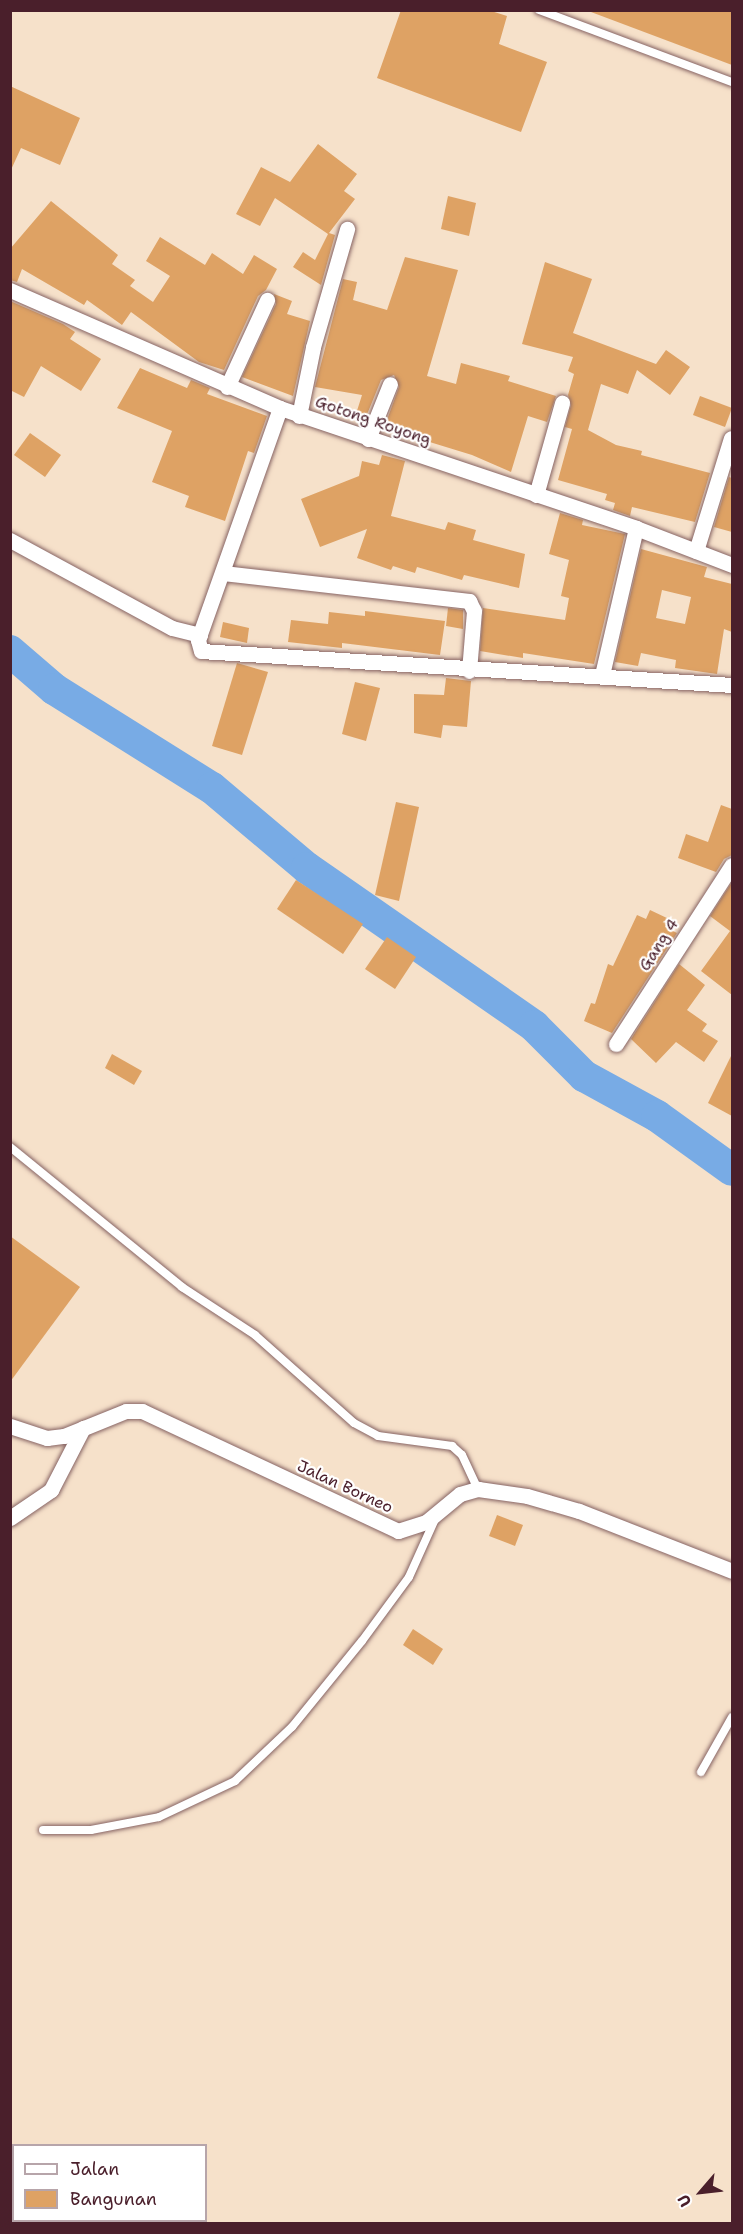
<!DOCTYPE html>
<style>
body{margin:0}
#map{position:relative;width:743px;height:2234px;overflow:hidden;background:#f6e1ca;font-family:"Shantell Sans",sans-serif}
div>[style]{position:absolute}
.river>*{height:32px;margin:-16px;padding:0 16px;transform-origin:16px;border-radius:16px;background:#78abe5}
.building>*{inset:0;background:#dea264}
.roads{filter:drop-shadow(0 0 2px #866363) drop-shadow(0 0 2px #866363)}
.service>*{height:8px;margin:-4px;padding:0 4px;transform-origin:4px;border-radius:4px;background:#fff}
.minor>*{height:15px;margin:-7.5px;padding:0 7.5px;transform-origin:7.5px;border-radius:7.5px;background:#fff}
span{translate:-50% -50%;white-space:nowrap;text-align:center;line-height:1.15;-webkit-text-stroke:4.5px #fff;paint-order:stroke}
.street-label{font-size:16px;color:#4a1f2b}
.frame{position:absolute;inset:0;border:12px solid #4a1f2b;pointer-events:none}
.legend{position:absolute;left:12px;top:2144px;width:195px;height:78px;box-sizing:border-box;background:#fff;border:2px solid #b7a5aa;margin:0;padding:8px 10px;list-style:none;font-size:18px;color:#4a1f2b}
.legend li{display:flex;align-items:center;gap:12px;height:30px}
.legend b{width:30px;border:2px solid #b7a5aa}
.north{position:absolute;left:671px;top:2162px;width:60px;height:60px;-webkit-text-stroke:4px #fff;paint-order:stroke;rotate:242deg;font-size:16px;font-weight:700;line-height:24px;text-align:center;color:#4a1f2b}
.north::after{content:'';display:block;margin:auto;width:21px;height:27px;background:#4a1f2b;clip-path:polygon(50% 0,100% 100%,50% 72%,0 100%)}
</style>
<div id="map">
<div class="river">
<i style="left:10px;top:651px;width:58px;rotate:40.8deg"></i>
<i style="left:54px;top:689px;width:186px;rotate:32.1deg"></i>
<i style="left:212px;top:788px;width:124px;rotate:40.1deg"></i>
<i style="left:307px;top:868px;width:277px;rotate:34.8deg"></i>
<i style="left:534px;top:1026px;width:71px;rotate:45deg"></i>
<i style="left:584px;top:1076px;width:83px;rotate:28.7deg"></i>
<i style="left:657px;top:1116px;width:92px;rotate:35.8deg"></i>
</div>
<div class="building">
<i style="clip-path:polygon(401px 10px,488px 10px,507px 16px,499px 44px,547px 62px,521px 132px,377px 78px)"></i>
<i style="clip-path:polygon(591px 10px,732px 10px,732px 65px,591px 12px)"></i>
<i style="clip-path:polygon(10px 86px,80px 118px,60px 165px,21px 148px,10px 172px)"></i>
<i style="clip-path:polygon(318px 144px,357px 174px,344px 191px,355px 199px,329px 233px,335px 235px,321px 285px,293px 267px,303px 252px,315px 260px,328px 234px,275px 198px,260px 226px,236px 214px,261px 167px,290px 182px)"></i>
<i style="clip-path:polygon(448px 196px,476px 203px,469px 236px,441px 229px)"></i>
<i style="clip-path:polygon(51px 201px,118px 255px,112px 264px,135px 280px,130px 286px,153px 302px,170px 276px,146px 261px,160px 237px,205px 265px,212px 253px,243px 274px,254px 255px,277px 269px,266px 290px,258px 296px,224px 370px,199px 362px,131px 312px,122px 325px,87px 300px,84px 305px,22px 269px,17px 282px,10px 280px,10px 249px)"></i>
<i style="clip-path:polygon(405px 257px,458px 270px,427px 376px,456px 384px,461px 363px,510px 376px,508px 381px,556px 396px,547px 422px,528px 416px,511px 472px,472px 455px,384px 428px,399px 387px,394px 375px,381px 380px,366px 417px,356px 414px,362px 395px,315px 387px,343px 279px,357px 282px,353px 300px,387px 310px)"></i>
<i style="clip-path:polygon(545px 262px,592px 279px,573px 333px,656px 364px,666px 350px,690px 367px,670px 395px,637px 370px,628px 394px,601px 384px,588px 430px,616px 445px,642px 451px,641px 455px,710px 473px,695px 522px,632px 507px,630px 516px,613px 510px,615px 503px,605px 500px,607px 494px,558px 480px,572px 429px,565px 427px,571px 405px,568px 395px,574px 374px,568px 371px,573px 357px,522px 344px)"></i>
<i style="clip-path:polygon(274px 294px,292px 301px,287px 314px,310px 321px,293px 396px,242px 377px,276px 304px)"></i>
<i style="clip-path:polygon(10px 301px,63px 324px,75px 332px,70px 339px,101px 359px,81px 391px,41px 366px,24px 397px,10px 390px)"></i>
<i style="clip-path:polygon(140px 368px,187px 388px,191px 380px,210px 388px,207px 394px,267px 416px,254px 453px,248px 451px,225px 521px,185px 507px,189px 496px,152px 482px,172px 431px,117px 408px)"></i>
<i style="clip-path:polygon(700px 396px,732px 408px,725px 427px,693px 415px)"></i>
<i style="clip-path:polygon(30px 433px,61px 455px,45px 477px,14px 455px)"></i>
<i style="clip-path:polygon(382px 455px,405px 461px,391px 516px,445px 530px,448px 522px,476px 530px,473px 540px,525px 554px,519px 588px,464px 575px,462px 580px,417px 567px,415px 573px,393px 566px,391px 570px,357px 558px,367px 529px,320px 547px,301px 499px,359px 476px,362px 461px,379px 465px)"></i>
<i style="clip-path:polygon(729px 477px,732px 478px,732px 532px,714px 527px)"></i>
<i style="clip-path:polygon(560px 513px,583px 520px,582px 525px,625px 534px,594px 664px,523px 653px,523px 658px,480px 651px,483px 608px,565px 620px,569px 598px,561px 596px,569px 560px,549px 554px)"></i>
<i style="clip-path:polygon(evenodd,641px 549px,707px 567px,704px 577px,732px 584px,732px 632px,724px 629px,717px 674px,675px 668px,676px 660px,641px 653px,638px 666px,615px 662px,641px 549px,662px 590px,691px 597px,685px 624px,656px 618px,662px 590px)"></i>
<i style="clip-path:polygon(448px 608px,463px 610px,463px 629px,446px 626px)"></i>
<i style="clip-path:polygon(365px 611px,445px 621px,440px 655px,342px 643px,342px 648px,288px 642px,291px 620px,328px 624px,329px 612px,365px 616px)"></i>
<i style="clip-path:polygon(223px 622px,249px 628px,247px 643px,220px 637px)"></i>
<i style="clip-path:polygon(237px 663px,268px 672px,242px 755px,212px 746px)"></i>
<i style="clip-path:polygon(446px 678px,471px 681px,467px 727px,443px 725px,441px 738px,414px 733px,414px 694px,444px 695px)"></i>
<i style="clip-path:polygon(355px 682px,380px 688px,366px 741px,342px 734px)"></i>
<i style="clip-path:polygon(396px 802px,419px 807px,399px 901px,375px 895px)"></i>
<i style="clip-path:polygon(721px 805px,732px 809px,732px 855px,724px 859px,716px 872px,678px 858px,686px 834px,708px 842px)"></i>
<i style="clip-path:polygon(296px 880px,363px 924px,343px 954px,277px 909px)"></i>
<i style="clip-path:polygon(732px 882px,732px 995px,701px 971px,730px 931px,710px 916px)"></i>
<i style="clip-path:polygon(650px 910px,669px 919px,665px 927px,677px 933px,612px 1033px,584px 1021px,591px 1003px,595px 1004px,608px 964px,613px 966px,637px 915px,646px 919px)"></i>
<i style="clip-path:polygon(387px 937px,416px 957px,395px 989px,365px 969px)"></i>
<i style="clip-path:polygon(679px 964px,705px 985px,687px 1010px,707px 1024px,702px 1031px,718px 1041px,704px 1062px,676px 1042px,656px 1063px,631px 1039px)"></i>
<i style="clip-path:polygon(112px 1054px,142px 1071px,134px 1085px,105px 1068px)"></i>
<i style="clip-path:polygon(732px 1054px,732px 1116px,708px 1103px)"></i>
<i style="clip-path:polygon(10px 1236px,80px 1287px,10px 1382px)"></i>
<i style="clip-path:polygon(497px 1515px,523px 1525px,515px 1546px,489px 1536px)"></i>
<i style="clip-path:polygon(413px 1629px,443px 1649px,433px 1665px,403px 1645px)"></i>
</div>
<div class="roads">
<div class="service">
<i style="left:539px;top:10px;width:206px;rotate:20.5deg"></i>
<i style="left:10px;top:1147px;width:222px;rotate:39.1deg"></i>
<i style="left:182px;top:1287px;width:87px;rotate:33.3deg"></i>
<i style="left:255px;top:1335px;width:132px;rotate:41.6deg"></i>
<i style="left:354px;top:1423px;width:27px;rotate:28deg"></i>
<i style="left:378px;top:1436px;width:75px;rotate:7.7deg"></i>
<i style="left:452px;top:1446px;width:13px;rotate:42deg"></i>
<i style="left:462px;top:1455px;width:38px;rotate:65deg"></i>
<i style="left:701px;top:1772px;width:63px;rotate:-60.6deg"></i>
<i style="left:43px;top:1830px;width:48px"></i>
<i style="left:91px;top:1830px;width:69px;rotate:-10.8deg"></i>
<i style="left:159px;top:1817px;width:84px;rotate:-25.3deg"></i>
<i style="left:235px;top:1781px;width:79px;rotate:-43.5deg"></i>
<i style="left:292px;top:1727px;width:111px;rotate:-50.9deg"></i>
<i style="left:362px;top:1641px;width:79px;rotate:-53.7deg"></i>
<i style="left:409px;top:1577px;width:66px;rotate:-65.8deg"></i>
</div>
<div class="minor">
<i style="left:10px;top:290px;width:295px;rotate:23.6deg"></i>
<i style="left:280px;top:408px;width:376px;rotate:18.6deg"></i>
<i style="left:636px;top:528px;width:103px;rotate:21.1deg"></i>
<i style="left:227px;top:387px;width:96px;rotate:-65.3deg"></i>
<i style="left:280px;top:408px;width:246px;rotate:109.5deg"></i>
<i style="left:198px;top:640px;width:11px;rotate:75deg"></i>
<i style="left:201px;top:651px;width:532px;rotate:3.66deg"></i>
<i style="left:299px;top:416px;width:70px;rotate:-78.5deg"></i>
<i style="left:313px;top:347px;width:123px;rotate:-73.9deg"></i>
<i style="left:368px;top:439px;width:59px;rotate:-68.2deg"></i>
<i style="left:536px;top:495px;width:96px;rotate:-74.2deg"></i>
<i style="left:10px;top:540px;width:184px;rotate:28.5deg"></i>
<i style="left:172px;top:628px;width:29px;rotate:14deg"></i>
<i style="left:696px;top:551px;width:118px;rotate:-72.8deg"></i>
<i style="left:223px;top:573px;width:248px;rotate:6.5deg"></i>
<i style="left:469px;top:601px;width:11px;rotate:63deg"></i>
<i style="left:474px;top:611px;width:60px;rotate:94.8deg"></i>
<i style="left:602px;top:675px;width:151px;rotate:-77deg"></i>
<i style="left:616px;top:1044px;width:213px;rotate:-57.1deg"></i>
<i style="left:10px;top:1426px;width:39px;rotate:18deg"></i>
<i style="left:47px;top:1438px;width:17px;rotate:-7deg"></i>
<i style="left:64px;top:1436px;width:67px;rotate:-22deg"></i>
<i style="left:126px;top:1411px;width:16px"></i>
<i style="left:142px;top:1411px;width:283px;rotate:25.1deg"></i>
<i style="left:398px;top:1531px;width:29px;rotate:-18deg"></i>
<i style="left:426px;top:1522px;width:44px;rotate:-39.5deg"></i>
<i style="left:460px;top:1494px;width:19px;rotate:-16deg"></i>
<i style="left:478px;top:1489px;width:49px;rotate:8.1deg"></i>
<i style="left:527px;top:1496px;width:54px;rotate:16.1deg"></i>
<i style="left:579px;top:1511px;width:164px;rotate:21.4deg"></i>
<i style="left:10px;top:1518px;width:50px;rotate:-34.3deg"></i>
<i style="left:51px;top:1490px;width:70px;rotate:-62.7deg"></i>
</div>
</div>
<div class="street-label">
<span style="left:373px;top:421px;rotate:19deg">Gotong Royong</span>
<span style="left:659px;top:945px;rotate:-57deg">Gang 4</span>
<span style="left:345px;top:1487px;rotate:25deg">Jalan Borneo</span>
</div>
<div class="frame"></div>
<ul class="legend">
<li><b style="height:8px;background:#fff"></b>Jalan</li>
<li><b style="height:16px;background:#dea264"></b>Bangunan</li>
</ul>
<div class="north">U</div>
</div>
